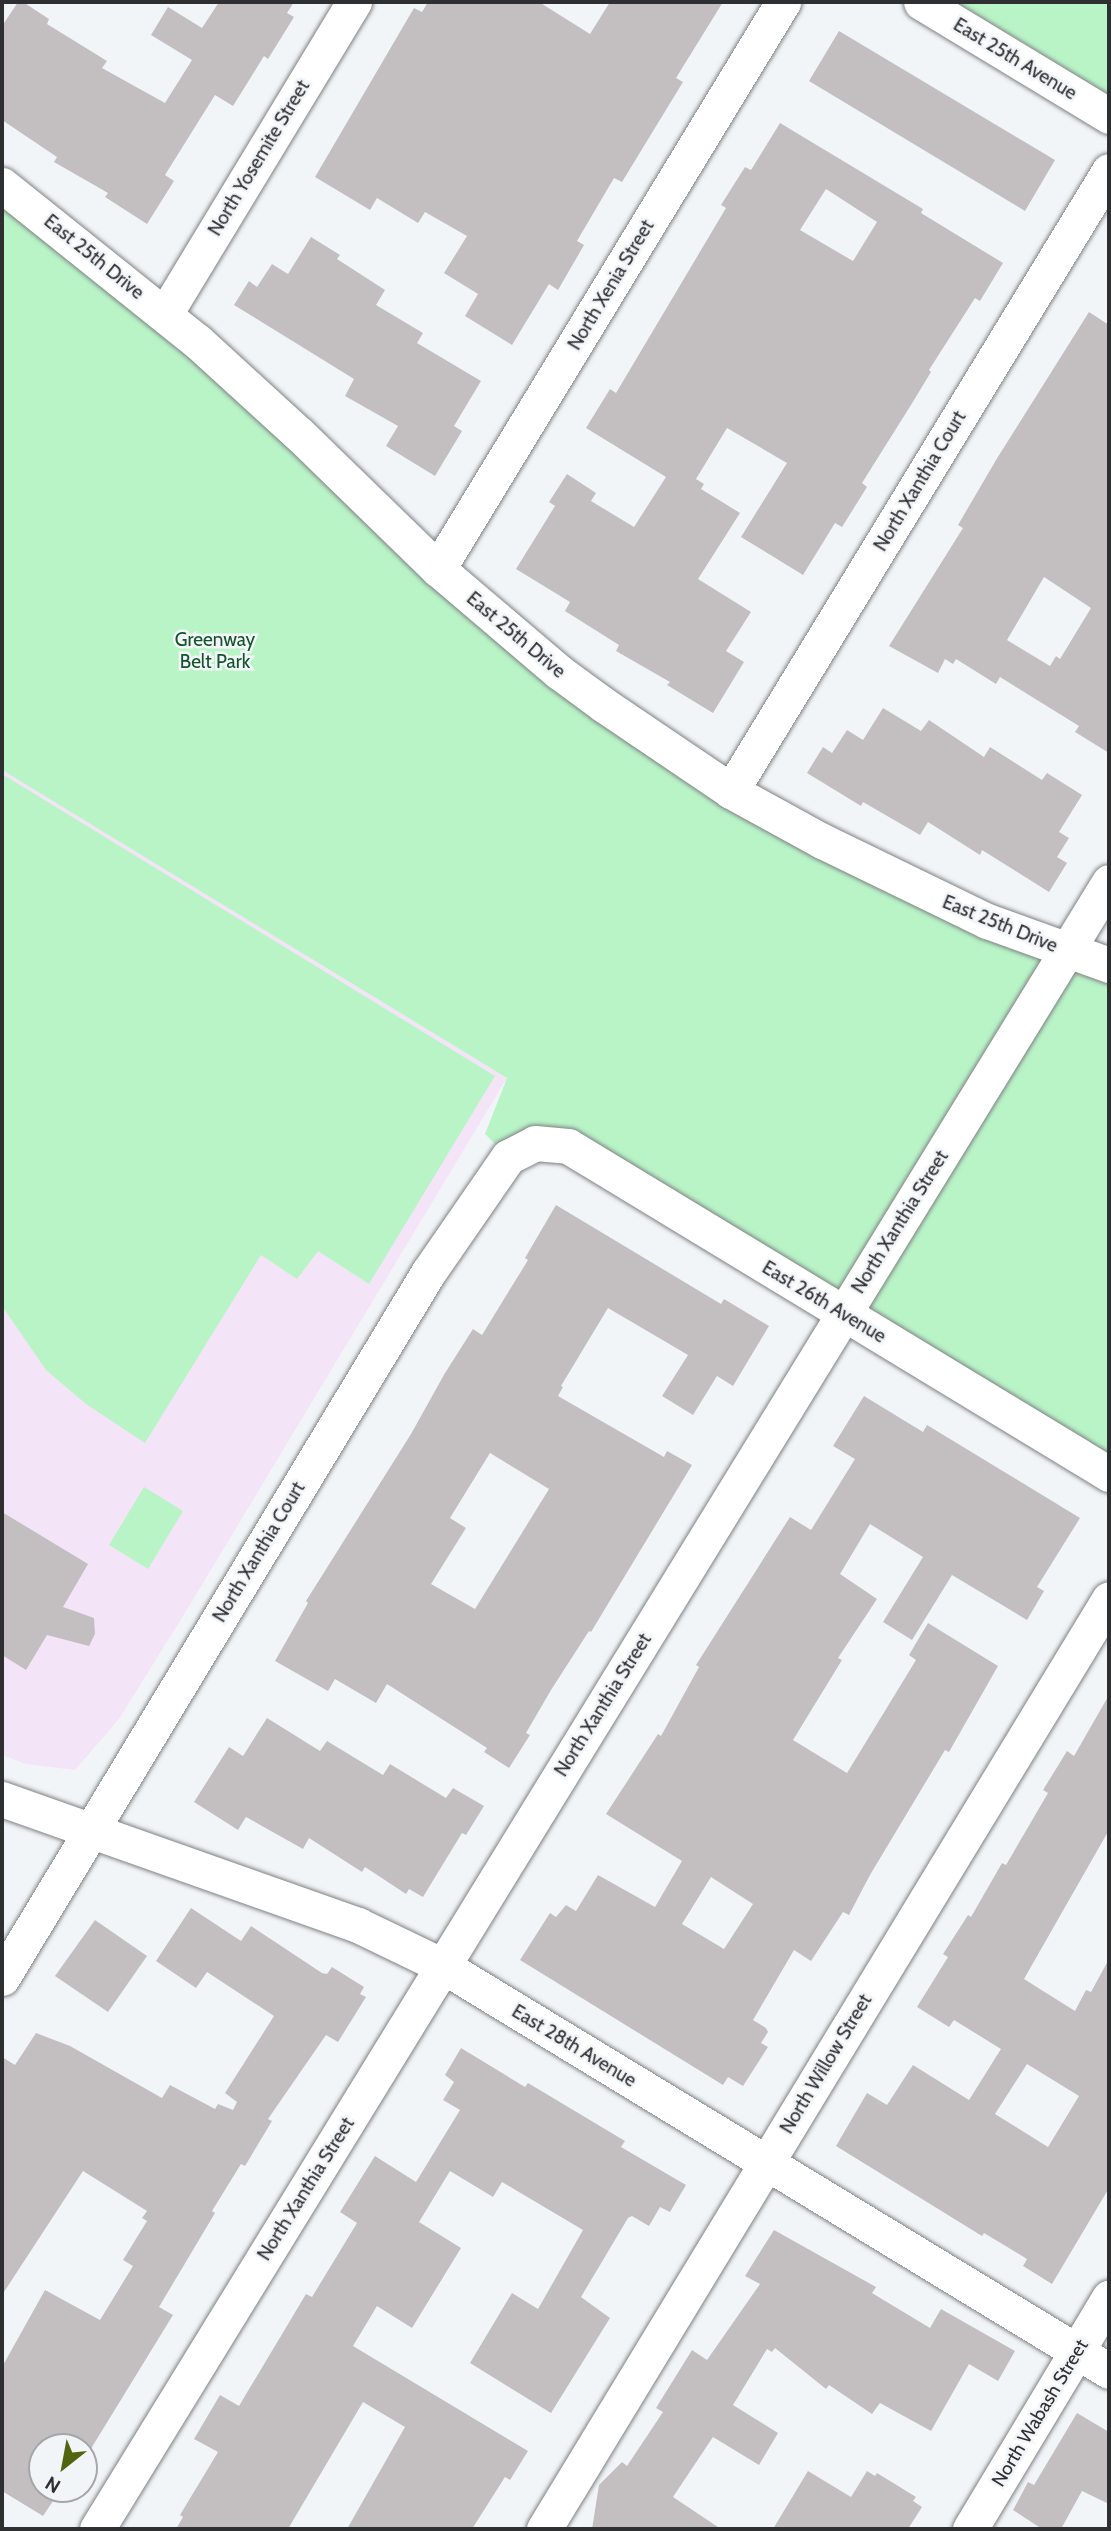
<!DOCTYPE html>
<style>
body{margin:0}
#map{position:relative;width:1111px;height:2531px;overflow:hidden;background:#f2f5f7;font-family:Cabin,sans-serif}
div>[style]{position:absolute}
.education>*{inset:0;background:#f4e4f7}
.green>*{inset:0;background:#b9f4c7}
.building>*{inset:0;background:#c3bfc1}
.roads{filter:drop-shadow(0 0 2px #7f8183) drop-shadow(0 0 2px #7f8183)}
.minor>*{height:35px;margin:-17.5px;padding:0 17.5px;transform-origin:17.5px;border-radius:17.5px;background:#fff}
span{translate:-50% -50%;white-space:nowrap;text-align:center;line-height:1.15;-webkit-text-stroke:5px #f2f5f7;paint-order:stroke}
.street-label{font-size:19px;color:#2e2f30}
.park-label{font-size:19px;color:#13522a}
.frame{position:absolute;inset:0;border:4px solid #2e2f30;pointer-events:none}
.north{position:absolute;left:28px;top:2433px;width:70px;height:70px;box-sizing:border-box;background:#f2f5f7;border:2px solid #a4a6a7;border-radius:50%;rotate:211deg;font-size:19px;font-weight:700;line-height:28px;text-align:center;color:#2e2f30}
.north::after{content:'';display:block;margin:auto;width:24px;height:32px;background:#516511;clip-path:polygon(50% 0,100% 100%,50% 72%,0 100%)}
</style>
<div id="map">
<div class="education">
<i style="clip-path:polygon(2px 770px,507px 1078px,188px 1608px,119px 1719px,75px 1770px,26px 1764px,2px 1755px)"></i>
</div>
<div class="green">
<i style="clip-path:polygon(956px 2px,1109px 2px,1109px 95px)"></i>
<i style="clip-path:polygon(2px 185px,665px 748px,1109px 965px,1109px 1474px,568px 1146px,508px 1157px,485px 1134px,507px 1078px,2px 770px)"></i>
<i style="clip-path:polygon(2px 774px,495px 1076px,369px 1284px,318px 1251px,297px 1279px,261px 1255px,145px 1443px,86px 1404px,46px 1370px,2px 1306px)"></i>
<i style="clip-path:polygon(144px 1487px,183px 1511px,148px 1569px,109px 1545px)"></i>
</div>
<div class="building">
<i style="clip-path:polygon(18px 2px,23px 2px,49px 19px,47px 24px,107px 61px,102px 68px,165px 103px,192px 60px,151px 35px,168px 7px,202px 28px,219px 2px,294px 2px,287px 13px,294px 17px,268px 59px,264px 56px,233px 106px,215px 95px,165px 175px,174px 181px,147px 224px,105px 197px,108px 193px,54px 162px,57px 157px,2px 120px,2px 26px)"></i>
<i style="clip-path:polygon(428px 2px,539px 2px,590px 34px,610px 2px,723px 2px,676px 78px,683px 82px,622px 182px,614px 178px,577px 241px,584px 245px,558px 290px,549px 284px,512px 345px,465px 316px,478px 294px,444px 273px,467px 236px,425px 212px,418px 223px,377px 198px,370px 210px,315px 177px,414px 8px,422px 12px)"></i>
<i style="clip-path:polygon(839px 31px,1055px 160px,1025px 211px,809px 81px)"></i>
<i style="clip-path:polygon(evenodd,780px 123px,923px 209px,921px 213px,1003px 263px,980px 301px,975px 298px,929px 370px,931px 372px,911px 405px,862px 483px,867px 487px,842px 527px,835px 523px,803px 575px,741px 537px,787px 463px,727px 428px,696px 479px,704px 484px,701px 489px,740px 513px,698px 579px,751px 612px,726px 651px,744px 662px,713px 713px,667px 685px,670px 682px,616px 651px,619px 645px,565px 611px,570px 602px,516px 569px,555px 506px,549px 502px,567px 474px,596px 493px,591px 501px,634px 527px,666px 477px,586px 428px,610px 389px,616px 393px,726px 208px,721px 205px,745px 167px,751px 170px,780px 123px,826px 189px,877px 222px,853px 261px,800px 230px,826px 189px)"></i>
<i style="clip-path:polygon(311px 237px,340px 255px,337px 259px,385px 290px,376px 305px,423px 333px,417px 343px,481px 381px,454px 426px,462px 431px,435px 476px,386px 446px,398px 426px,345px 396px,354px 379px,234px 305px,249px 281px,257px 287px,272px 264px,288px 274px)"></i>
<i style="clip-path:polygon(evenodd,1089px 312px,1109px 325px,1109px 753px,1075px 732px,1079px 726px,1000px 677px,996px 684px,956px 659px,953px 664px,945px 659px,938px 673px,889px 646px,963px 528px,958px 525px,996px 460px,1089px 312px,1044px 577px,1091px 608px,1060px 659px,1056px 656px,1050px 666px,1007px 640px,1044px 577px)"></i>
<i style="clip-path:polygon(883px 708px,921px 731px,929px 720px,984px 757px,990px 747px,1042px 780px,1047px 773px,1082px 795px,1059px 832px,1069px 838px,1057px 857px,1067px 863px,1049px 892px,982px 850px,980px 855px,928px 822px,920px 835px,863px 802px,861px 806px,807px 773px,823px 747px,832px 753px,847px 730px,863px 740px)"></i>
<i style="clip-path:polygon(evenodd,556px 1205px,721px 1304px,724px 1299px,769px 1326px,733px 1386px,717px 1376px,693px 1415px,662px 1396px,688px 1355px,608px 1308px,561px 1386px,563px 1387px,558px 1396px,664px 1457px,667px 1451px,692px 1465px,591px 1632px,589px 1631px,551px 1690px,526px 1733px,530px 1735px,509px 1768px,484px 1752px,487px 1748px,387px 1684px,376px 1703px,335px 1679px,328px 1691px,275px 1661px,308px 1603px,306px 1601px,411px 1434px,445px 1373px,473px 1329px,482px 1335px,528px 1260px,525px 1258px,556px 1205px,490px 1453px,549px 1489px,475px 1609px,431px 1584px,466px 1528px,450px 1518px,490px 1453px)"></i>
<i style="clip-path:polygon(evenodd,864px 1396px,923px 1432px,927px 1425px,1080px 1518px,1037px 1587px,1044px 1591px,1027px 1620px,952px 1575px,912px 1640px,883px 1622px,923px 1557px,870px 1524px,840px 1574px,877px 1599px,838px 1658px,842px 1660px,793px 1740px,847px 1773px,916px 1660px,909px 1655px,928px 1623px,998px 1666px,949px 1752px,945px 1750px,870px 1875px,849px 1915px,843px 1912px,811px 1961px,794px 1950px,753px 2020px,766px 2028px,768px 2032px,761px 2043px,768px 2047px,743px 2086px,728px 2077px,723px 2085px,520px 1960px,550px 1913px,556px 1917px,566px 1905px,576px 1911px,598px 1875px,655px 1907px,682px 1861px,606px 1814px,658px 1734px,661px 1736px,699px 1667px,696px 1665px,790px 1517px,811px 1530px,855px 1459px,833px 1446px,864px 1396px,711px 1877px,753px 1904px,724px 1949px,682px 1924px,711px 1877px)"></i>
<i style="clip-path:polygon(2px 1512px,88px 1564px,63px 1607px,94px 1618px,95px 1634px,89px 1646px,47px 1635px,26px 1670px,2px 1655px)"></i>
<i style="clip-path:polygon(evenodd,1109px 1695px,1109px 1830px,1024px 1979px,1075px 2011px,1086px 1990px,1091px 1992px,1109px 1959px,1109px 2188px,1052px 2284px,1023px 2266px,1027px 2259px,984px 2233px,982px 2236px,836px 2146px,867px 2093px,887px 2105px,913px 2065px,969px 2100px,1001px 2049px,954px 2020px,949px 2027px,917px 2007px,948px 1957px,943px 1954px,968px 1915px,971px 1917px,1002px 1863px,1006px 1865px,1048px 1793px,1043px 1790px,1067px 1751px,1074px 1756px,1109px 1695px,1027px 2064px,1079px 2096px,1048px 2147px,995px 2114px,1027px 2064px)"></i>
<i style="clip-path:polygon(267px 1718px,320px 1751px,327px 1741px,383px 1775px,390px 1764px,446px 1798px,453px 1788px,484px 1806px,466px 1835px,462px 1833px,423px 1897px,409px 1889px,406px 1894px,365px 1867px,362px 1872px,309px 1838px,303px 1849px,246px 1817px,238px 1830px,194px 1802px,229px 1747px,243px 1756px)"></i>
<i style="clip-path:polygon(191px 1908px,241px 1941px,251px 1926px,322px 1973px,327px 1974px,332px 1967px,364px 1987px,360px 1994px,366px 1997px,338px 2042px,326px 2035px,268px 2119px,272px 2121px,245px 2166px,241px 2164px,212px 2211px,215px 2213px,159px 2307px,173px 2315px,84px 2460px,84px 2447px,42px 2447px,42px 2489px,66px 2489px,53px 2501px,43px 2516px,2px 2491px,2px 2367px,45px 2290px,100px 2320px,133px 2266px,123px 2260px,147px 2221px,142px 2218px,147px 2211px,83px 2171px,2px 2295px,2px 2057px,15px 2065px,36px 2033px,70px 2046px,162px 2098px,170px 2085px,215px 2109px,218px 2104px,233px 2110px,237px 2102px,225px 2093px,274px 2016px,207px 1972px,196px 1988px,156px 1961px)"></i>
<i style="clip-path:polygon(95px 1920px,147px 1956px,108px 2012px,55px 1976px)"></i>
<i style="clip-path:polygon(461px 2048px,525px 2087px,528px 2083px,625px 2141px,621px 2147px,686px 2185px,670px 2212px,660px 2207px,649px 2226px,632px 2216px,628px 2218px,581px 2297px,610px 2318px,551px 2413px,470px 2363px,512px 2293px,538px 2309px,583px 2230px,502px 2182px,493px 2197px,450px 2171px,419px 2222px,461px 2248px,412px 2328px,377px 2306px,353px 2346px,528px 2451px,510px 2480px,505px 2477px,472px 2529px,347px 2529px,405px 2427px,363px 2402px,288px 2529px,176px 2529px,183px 2517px,180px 2515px,218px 2452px,194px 2439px,220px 2395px,239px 2406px,306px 2294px,312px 2297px,357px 2223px,340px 2212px,375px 2156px,416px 2182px,460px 2110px,443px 2100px,454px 2082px,445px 2075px)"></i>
<i style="clip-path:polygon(774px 2230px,876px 2287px,872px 2293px,930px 2328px,941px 2309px,1015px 2351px,998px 2381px,969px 2364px,931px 2431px,880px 2403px,872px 2414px,829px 2385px,826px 2389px,775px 2348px,772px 2352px,767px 2349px,733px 2405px,778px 2433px,759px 2465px,713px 2437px,673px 2497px,721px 2529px,592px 2529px,599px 2485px,622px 2462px,627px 2466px,663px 2412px,656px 2408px,692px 2350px,707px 2360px,760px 2284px,745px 2276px)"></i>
<i style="clip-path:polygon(1077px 2413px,1109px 2432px,1109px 2504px,1082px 2491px,1061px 2529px,1042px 2529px,1013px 2510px,1028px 2482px,1034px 2485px)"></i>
<i style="clip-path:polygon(808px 2471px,851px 2497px,867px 2471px,875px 2476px,877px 2473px,916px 2497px,913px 2501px,922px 2507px,908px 2529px,773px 2529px)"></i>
</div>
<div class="roads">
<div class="minor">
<i style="left:921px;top:2px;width:220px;rotate:31.2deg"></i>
<i style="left:2px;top:185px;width:250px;rotate:38.7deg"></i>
<i style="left:197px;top:341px;width:138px;rotate:42.4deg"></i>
<i style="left:299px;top:434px;width:194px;rotate:44.2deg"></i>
<i style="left:438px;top:569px;width:159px;rotate:40.4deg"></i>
<i style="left:559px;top:672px;width:56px;rotate:36.3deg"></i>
<i style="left:604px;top:705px;width:153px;rotate:34.1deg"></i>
<i style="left:731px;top:791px;width:104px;rotate:28.8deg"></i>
<i style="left:822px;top:841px;width:183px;rotate:25.9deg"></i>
<i style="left:987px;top:921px;width:130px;rotate:19.8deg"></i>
<i style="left:165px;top:314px;width:365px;rotate:-58.8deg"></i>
<i style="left:438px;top:569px;width:664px;rotate:-58.68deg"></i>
<i style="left:731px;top:791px;width:726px;rotate:-58.63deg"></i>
<i style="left:2px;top:1799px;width:378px;rotate:19.5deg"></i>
<i style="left:358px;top:1925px;width:94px;rotate:25.8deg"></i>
<i style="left:443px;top:1966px;width:779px;rotate:31.3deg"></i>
<i style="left:2px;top:1978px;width:824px;rotate:-58.86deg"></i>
<i style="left:428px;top:1273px;width:141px;rotate:-55.4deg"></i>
<i style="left:508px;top:1157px;width:30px;rotate:-27deg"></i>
<i style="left:535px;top:1143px;width:33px;rotate:5deg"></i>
<i style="left:568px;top:1146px;width:633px;rotate:31.23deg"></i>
<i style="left:97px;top:2529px;width:1933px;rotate:-58.43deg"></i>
<i style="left:544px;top:2529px;width:1088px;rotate:-58.72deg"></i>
<i style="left:970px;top:2529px;width:270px;rotate:-59deg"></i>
</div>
</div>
<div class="street-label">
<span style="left:1015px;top:59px;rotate:31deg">East 25th Avenue</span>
<span style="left:259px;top:158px;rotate:-59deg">North Yosemite Street</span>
<span style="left:94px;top:257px;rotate:39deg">East 25th Drive</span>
<span style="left:611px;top:285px;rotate:-59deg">North Xenia Street</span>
<span style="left:920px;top:481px;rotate:-59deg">North Xanthia Court</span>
<span style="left:516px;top:635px;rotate:40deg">East 25th Drive</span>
<span style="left:1000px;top:924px;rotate:22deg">East 25th Drive</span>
<span style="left:900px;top:1222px;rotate:-58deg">North Xanthia Street</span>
<span style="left:824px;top:1302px;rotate:31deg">East 26th Avenue</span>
<span style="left:259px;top:1552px;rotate:-59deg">North Xanthia Court</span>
<span style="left:603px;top:1705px;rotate:-58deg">North Xanthia Street</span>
<span style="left:574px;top:2046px;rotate:31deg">East 28th Avenue</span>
<span style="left:826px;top:2064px;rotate:-59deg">North Willow Street</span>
<span style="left:306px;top:2189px;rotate:-58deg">North Xanthia Street</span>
<span style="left:1040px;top:2413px;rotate:-59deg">North Wabash Street</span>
</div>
<div class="park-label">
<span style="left:215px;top:651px">Greenway<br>Belt Park</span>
</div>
<div class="frame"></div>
<div class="north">N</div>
</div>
